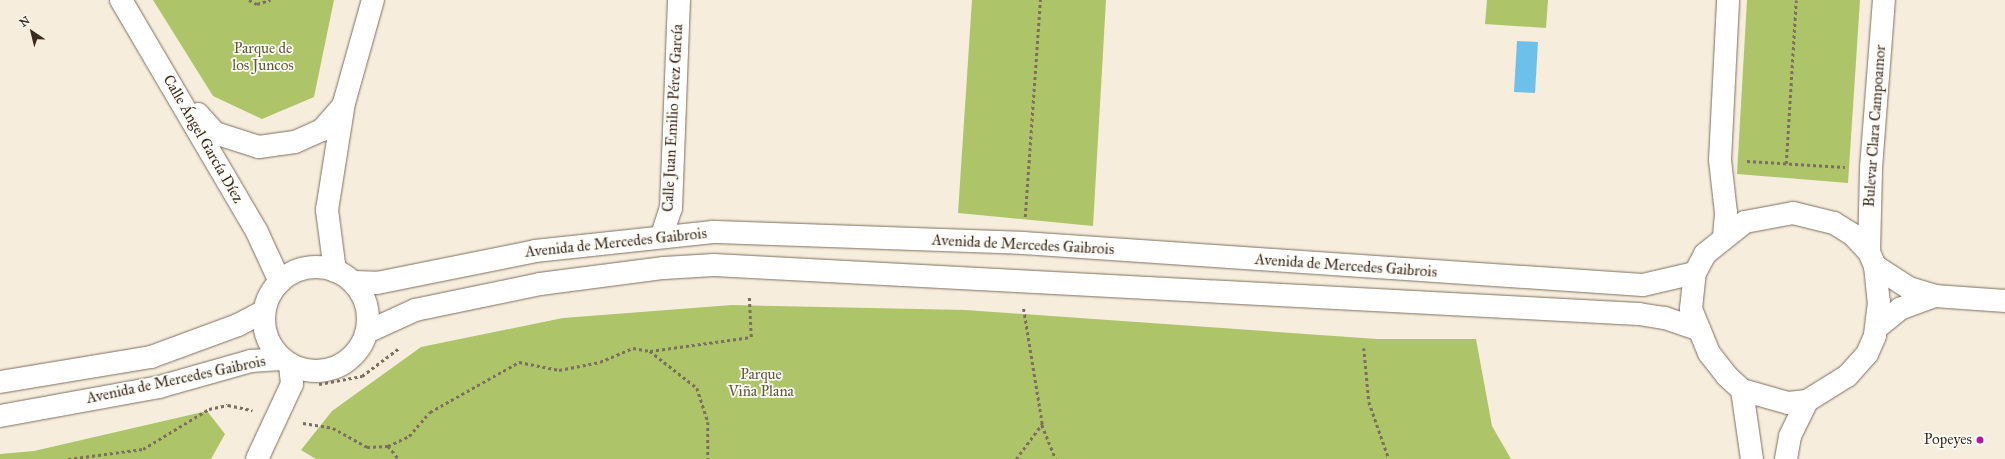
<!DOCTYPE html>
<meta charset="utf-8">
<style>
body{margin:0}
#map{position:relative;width:2005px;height:459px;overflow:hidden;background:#f7eddc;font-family:"IM FELL Great Primer",serif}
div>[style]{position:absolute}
.green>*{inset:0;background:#aec468}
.water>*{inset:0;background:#6dc0e9}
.path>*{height:2.5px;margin-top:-1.25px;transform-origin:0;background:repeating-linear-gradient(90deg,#7d6e60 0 3px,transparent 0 6px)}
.roads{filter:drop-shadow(0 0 1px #7d6e60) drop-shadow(0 0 1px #7d6e60)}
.minor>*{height:22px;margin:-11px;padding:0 11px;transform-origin:11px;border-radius:11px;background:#fff}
.tertiary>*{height:22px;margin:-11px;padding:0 11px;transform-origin:11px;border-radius:11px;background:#fff}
.tertiary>.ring{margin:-11px;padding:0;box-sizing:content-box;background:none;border:22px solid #fff;border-radius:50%}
.dots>*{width:11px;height:11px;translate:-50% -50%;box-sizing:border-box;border:2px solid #fdfcf7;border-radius:50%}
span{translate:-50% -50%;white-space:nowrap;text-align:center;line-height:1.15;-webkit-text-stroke:3.5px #fdfcf7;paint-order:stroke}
.park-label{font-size:15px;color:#5e5834}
.street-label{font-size:15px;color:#3b2a1e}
.poi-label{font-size:15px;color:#3b2a1e}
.right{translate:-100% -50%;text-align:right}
.north{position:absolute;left:12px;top:12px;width:40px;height:40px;-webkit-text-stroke:3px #fdfcf7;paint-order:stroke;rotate:325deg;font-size:11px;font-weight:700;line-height:16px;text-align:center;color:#3b2a1e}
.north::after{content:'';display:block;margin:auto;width:14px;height:18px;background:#3b2a1e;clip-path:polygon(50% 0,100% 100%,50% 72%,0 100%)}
</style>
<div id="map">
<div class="green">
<i style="clip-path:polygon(153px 0,334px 0,314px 97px,262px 119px,213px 96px)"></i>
<i style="clip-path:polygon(972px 0,1106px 0,1093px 226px,958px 213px)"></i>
<i style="clip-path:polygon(1487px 0,1548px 0,1546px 28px,1485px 24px)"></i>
<i style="clip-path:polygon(1747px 0,1860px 0,1848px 183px,1737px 174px)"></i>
<i style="clip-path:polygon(732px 305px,966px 310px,1377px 339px,1476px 339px,1492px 426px,1511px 459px,316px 459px,301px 450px,332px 411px,421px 347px,563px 318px)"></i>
<i style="clip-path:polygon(207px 411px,225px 434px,211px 459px,0 459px,0 454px,34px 451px)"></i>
</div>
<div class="water">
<i style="clip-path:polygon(1517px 41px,1538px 42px,1535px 93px,1514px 92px)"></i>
</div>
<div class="path">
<i style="left:249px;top:0;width:9px;rotate:27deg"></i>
<i style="left:257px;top:4px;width:14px;rotate:-17deg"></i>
<i style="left:1747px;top:161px;width:98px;rotate:3.5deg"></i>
<i style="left:1786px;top:164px;width:164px;rotate:-86.5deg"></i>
<i style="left:1025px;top:217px;width:218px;rotate:-86deg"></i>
<i style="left:1364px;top:348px;width:54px;rotate:84.7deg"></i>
<i style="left:1369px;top:402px;width:60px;rotate:70.7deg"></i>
<i style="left:650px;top:351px;width:60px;rotate:38.2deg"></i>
<i style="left:697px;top:388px;width:36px;rotate:72deg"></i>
<i style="left:708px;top:422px;width:37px;rotate:90deg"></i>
<i style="left:319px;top:384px;width:44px;rotate:-10.5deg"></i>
<i style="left:362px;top:376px;width:46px;rotate:-37.1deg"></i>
<i style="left:303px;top:423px;width:30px;rotate:9deg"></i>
<i style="left:333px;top:428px;width:39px;rotate:29deg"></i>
<i style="left:367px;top:447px;width:21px;rotate:-3deg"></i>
<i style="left:388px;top:446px;width:23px;rotate:-25deg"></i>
<i style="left:409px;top:436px;width:32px;rotate:-49deg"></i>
<i style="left:430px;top:412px;width:102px;rotate:-29.3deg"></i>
<i style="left:519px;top:362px;width:41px;rotate:11.3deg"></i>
<i style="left:559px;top:370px;width:42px;rotate:-11deg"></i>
<i style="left:600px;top:362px;width:36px;rotate:-23deg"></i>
<i style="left:633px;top:348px;width:17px;rotate:10deg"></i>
<i style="left:650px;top:351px;width:102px;rotate:-7.9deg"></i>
<i style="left:751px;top:337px;width:42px;rotate:-92.7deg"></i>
<i style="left:1042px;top:425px;width:37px;rotate:68deg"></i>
<i style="left:388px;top:446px;width:17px;rotate:50deg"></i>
<i style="left:68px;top:459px;width:76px;rotate:-7.6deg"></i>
<i style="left:143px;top:449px;width:77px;rotate:-31.2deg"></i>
<i style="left:209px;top:409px;width:19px;rotate:-12deg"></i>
<i style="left:228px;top:405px;width:25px;rotate:12deg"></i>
<i style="left:1016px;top:459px;width:44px;rotate:-53.4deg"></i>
<i style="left:1042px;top:424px;width:119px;rotate:-99.2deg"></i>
</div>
<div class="roads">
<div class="minor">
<i style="left:121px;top:0;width:269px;rotate:59.6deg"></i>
<i style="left:257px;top:232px;width:55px;rotate:65.3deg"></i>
<i style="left:198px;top:114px;width:25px;rotate:48deg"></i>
<i style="left:215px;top:133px;width:46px;rotate:17.7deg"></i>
<i style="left:259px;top:147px;width:36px;rotate:-8deg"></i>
<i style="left:295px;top:142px;width:30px;rotate:-24deg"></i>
<i style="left:322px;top:130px;width:32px;rotate:-49deg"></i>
<i style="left:662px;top:235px;width:28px;rotate:-72deg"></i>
<i style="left:671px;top:208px;width:208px;rotate:-87.8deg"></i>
<i style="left:1724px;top:237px;width:24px;rotate:-85deg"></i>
<i style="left:1726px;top:213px;width:53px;rotate:-96.5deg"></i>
<i style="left:1720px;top:160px;width:160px;rotate:-87.1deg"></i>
<i style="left:1869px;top:252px;width:84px;rotate:-88.6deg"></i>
<i style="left:1871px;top:168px;width:169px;rotate:-85.6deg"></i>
<i style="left:1875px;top:266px;width:40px;rotate:32.9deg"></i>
<i style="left:1909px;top:288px;width:27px;rotate:17deg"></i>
<i style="left:1935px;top:296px;width:37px;rotate:160deg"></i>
<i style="left:1900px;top:309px;width:27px;rotate:141deg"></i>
<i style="left:335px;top:271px;width:62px;rotate:-97.5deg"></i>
<i style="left:327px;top:210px;width:108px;rotate:-81deg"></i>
<i style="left:344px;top:103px;width:107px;rotate:-74.3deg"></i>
<i style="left:1935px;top:296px;width:70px;rotate:4.1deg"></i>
</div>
<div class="tertiary">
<i style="left:1793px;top:213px;width:42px;rotate:13.7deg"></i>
<i style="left:1834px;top:223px;width:22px;rotate:32deg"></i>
<i style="left:1853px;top:235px;width:23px;rotate:47deg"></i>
<i style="left:1869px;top:252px;width:15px;rotate:67deg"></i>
<i style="left:1875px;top:266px;width:36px;rotate:84deg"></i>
<i style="left:1879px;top:302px;width:34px;rotate:97deg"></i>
<i style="left:1875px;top:336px;width:20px;rotate:114deg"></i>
<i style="left:1867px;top:354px;width:30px;rotate:132deg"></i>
<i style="left:1847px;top:376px;width:47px;rotate:148deg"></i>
<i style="left:1807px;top:401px;width:19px;rotate:174deg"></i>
<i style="left:1788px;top:403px;width:48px;rotate:-164.2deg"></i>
<i style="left:1742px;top:390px;width:21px;rotate:-137deg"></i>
<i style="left:1727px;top:376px;width:29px;rotate:-128deg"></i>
<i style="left:1709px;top:353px;width:48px;rotate:-112.2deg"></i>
<i style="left:1691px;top:309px;width:36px;rotate:-84deg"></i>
<i style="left:1695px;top:273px;width:21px;rotate:-62deg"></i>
<i style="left:1705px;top:254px;width:51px;rotate:-38.7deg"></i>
<i style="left:1745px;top:222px;width:49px;rotate:-10.6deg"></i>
<i class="ring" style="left:264px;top:267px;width:82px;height:82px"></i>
<i style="left:353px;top:282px;width:24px;rotate:2deg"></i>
<i style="left:377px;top:283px;width:161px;rotate:-11.4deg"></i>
<i style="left:535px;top:251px;width:179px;rotate:-6.1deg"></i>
<i style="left:713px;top:232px;width:310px;rotate:2deg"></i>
<i style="left:1023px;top:243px;width:621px;rotate:3.88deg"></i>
<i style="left:1643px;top:285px;width:53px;rotate:-13deg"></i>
<i style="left:367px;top:332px;width:53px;rotate:-24.6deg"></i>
<i style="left:415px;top:310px;width:128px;rotate:-11.7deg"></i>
<i style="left:540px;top:284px;width:125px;rotate:-7.4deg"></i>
<i style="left:664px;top:268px;width:50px;rotate:-3.4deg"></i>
<i style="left:714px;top:265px;width:926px;rotate:3.03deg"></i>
<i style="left:1639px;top:314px;width:26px;rotate:9deg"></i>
<i style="left:1665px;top:318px;width:34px;rotate:19deg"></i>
<i style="left:0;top:382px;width:153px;rotate:-9.4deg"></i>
<i style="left:151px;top:357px;width:93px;rotate:-20.2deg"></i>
<i style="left:238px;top:325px;width:30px;rotate:-28deg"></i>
<i style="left:1742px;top:390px;width:70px;rotate:81.8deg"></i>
<i style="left:0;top:416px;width:162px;rotate:-10.3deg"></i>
<i style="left:159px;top:387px;width:96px;rotate:-15.8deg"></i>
<i style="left:251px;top:361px;width:30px;rotate:-4deg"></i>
<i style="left:257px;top:459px;width:83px;rotate:-65deg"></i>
<i style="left:292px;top:384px;width:19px;rotate:-96deg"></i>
<i style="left:1786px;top:459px;width:23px;rotate:-80deg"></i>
<i style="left:1790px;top:436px;width:39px;rotate:-64deg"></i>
</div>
</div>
<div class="dots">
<i style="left:1980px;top:440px;background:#b5179e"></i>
</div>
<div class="park-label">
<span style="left:263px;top:57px">Parque de<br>los Juncos</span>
<span style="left:761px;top:383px">Parque<br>Viña Plana</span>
</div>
<div class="street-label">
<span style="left:673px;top:118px;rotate:-87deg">Calle Juan Emilio Pérez García</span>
<span style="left:1875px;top:126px;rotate:-86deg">Bulevar Clara Campoamor</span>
<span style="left:203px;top:139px;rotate:60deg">Calle Ángel García Díez</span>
<span style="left:616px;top:243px;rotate:-6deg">Avenida de Mercedes Gaibrois</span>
<span style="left:1023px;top:245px;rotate:3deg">Avenida de Mercedes Gaibrois</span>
<span style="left:1346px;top:266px;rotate:4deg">Avenida de Mercedes Gaibrois</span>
<span style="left:176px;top:380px;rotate:-12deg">Avenida de Mercedes Gaibrois</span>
</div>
<div class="poi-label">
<span class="right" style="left:1972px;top:440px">Popeyes</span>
</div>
<div class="north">N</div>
</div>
